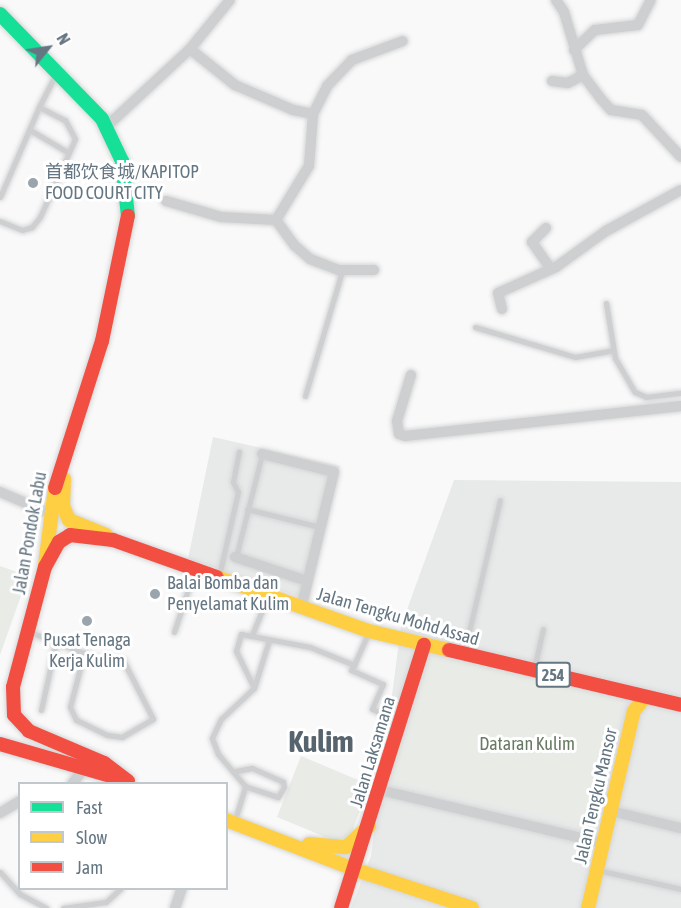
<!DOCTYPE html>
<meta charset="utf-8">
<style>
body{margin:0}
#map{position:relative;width:681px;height:908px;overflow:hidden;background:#f9f9f9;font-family:"Asap Condensed","Noto Sans SC",sans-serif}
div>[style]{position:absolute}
.built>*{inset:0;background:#e8e9e9}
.green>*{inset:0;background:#e8ebe6}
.roads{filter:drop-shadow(0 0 2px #d5d6d7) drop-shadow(0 0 2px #d5d6d7)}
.lane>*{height:5px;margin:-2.5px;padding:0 2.5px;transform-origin:2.5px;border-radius:2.5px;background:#cecfd0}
.street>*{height:10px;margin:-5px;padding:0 5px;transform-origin:5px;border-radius:5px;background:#cecfd0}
.fast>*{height:14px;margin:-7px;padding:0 7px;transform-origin:7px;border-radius:7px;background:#16e098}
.slow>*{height:14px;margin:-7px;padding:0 7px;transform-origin:7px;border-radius:7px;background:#ffcf43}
.jam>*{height:14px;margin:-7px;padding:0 7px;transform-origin:7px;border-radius:7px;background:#f24e42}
.dots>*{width:16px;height:16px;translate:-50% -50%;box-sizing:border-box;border:3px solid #fff;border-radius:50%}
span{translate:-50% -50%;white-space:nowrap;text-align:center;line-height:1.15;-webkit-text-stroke:6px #fff;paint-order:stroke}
.shield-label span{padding:2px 4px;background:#fff;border:2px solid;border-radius:4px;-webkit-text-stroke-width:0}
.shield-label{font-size:16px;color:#657683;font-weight:700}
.poi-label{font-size:18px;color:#657683}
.left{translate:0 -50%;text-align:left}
.street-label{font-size:18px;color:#657683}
.park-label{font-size:18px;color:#687a64}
.town-label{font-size:30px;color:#57646e;font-weight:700}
.legend{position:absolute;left:18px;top:782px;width:210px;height:108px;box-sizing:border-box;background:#fff;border:2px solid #c1c8cd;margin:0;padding:8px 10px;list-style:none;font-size:18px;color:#657683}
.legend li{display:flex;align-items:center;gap:12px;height:30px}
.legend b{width:30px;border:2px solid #c1c8cd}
.north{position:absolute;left:18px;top:18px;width:60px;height:60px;-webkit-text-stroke:4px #fff;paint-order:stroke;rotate:60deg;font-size:16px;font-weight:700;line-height:24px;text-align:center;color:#657683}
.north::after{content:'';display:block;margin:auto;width:21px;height:27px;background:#657683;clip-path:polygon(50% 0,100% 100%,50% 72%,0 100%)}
</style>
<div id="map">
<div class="built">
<i style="clip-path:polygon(213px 437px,340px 466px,309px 600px,188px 559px)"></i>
<i style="clip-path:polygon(454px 480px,681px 482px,681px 908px,351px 908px,371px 856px,401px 626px)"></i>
</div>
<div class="green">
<i style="clip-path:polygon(0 566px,28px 576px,0 655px)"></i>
<i style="clip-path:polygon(438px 654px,619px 695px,622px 703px,595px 827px,394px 781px,390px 769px,425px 662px)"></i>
<i style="clip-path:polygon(301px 756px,370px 785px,352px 831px,345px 838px,335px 841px,277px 817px)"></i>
</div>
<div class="roads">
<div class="lane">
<i style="left:39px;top:107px;width:38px;rotate:-63deg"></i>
<i style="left:30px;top:130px;width:45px;rotate:30.5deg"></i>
<i style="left:0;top:197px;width:98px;rotate:-66.6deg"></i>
<i style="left:39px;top:107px;width:29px;rotate:27deg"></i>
<i style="left:65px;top:120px;width:21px;rotate:62deg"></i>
<i style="left:75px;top:139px;width:85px;rotate:114.2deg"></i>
<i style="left:40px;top:217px;width:13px;rotate:129deg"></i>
<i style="left:32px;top:227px;width:10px;rotate:163deg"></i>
<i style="left:22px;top:230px;width:24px;rotate:-158deg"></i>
<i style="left:606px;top:303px;width:56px;rotate:80.7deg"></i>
<i style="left:615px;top:358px;width:39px;rotate:60deg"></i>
<i style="left:635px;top:392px;width:12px;rotate:24deg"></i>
<i style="left:646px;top:397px;width:35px;rotate:-7deg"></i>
<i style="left:475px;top:327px;width:104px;rotate:16.7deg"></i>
<i style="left:575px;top:357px;width:39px;rotate:-10deg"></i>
<i style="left:305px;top:396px;width:130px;rotate:-73.5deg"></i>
<i style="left:247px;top:509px;width:75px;rotate:13.9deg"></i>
<i style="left:236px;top:557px;width:106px;rotate:-75.8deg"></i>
<i style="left:219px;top:576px;width:86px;rotate:-77.3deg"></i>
<i style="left:238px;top:492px;width:11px;rotate:-117deg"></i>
<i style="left:233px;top:482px;width:31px;rotate:-79deg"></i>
<i style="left:30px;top:632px;width:58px;rotate:21.3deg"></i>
<i style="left:84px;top:653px;width:11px;rotate:27deg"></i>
<i style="left:94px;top:658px;width:29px;rotate:4deg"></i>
<i style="left:123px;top:660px;width:66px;rotate:63deg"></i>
<i style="left:153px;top:719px;width:36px;rotate:150deg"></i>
<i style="left:122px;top:737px;width:15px;rotate:-172deg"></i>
<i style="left:107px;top:735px;width:34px;rotate:-154deg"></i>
<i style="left:76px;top:720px;width:14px;rotate:-115deg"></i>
<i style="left:70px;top:707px;width:56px;rotate:-75.5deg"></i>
<i style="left:174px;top:632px;width:64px;rotate:-71.8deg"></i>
<i style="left:252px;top:635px;width:40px;rotate:-68deg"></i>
<i style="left:464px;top:653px;width:157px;rotate:-76.8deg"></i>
<i style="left:354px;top:665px;width:35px;rotate:-66deg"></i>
<i style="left:534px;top:669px;width:41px;rotate:-77.3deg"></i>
<i style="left:254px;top:688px;width:41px;rotate:-115.9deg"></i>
<i style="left:236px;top:651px;width:18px;rotate:-74deg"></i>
<i style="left:241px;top:634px;width:70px;rotate:10.7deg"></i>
<i style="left:310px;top:647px;width:48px;rotate:22.2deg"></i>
<i style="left:354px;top:665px;width:6px;rotate:121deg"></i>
<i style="left:351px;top:670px;width:35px;rotate:24deg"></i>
<i style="left:383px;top:684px;width:27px;rotate:114deg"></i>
<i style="left:372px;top:709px;width:11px;rotate:22deg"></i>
<i style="left:41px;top:710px;width:70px;rotate:-77.6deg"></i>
<i style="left:236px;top:771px;width:16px;rotate:-11deg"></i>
<i style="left:252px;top:768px;width:34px;rotate:24deg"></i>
<i style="left:283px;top:782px;width:5px;rotate:79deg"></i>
<i style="left:284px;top:787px;width:12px;rotate:121deg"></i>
<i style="left:278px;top:797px;width:35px;rotate:-162deg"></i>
<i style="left:234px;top:823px;width:39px;rotate:-73deg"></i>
<i style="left:245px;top:786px;width:42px;rotate:-130.2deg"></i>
<i style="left:218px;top:754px;width:17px;rotate:-111deg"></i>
<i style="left:212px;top:738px;width:21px;rotate:-65deg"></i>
<i style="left:221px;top:719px;width:45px;rotate:-43.2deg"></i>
<i style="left:254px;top:688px;width:50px;rotate:-72.6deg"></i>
<i style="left:598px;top:870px;width:85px;rotate:12.9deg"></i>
<i style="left:0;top:872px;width:30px;rotate:48deg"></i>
<i style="left:20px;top:894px;width:30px;rotate:28deg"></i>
<i style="left:63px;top:908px;width:43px;rotate:-7.9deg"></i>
<i style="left:106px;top:902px;width:21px;rotate:-43deg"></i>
</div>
<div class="street">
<i style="left:556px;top:0;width:14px;rotate:56deg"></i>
<i style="left:564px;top:12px;width:66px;rotate:73.2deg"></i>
<i style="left:583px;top:75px;width:30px;rotate:53deg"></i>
<i style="left:601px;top:99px;width:15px;rotate:48deg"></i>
<i style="left:611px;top:110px;width:31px;rotate:9deg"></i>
<i style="left:642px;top:115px;width:57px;rotate:47.1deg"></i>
<i style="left:190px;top:49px;width:58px;rotate:38.7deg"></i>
<i style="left:235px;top:85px;width:63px;rotate:23.3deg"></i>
<i style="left:293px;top:110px;width:20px;rotate:11deg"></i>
<i style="left:574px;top:50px;width:29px;rotate:-44deg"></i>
<i style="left:595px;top:30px;width:43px;rotate:-6.6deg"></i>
<i style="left:638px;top:25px;width:28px;rotate:-63deg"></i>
<i style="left:552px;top:81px;width:16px;rotate:7deg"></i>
<i style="left:568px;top:83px;width:17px;rotate:-28deg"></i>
<i style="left:107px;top:126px;width:113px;rotate:-42.9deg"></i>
<i style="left:190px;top:49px;width:63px;rotate:-50.8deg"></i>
<i style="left:166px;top:201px;width:57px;rotate:16.2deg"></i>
<i style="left:221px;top:217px;width:55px;rotate:3.1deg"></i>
<i style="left:276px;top:220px;width:63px;rotate:-58.6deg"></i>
<i style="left:309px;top:166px;width:52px;rotate:-85.6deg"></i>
<i style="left:313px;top:114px;width:31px;rotate:-63deg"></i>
<i style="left:327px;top:86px;width:36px;rotate:-46deg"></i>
<i style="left:352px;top:60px;width:54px;rotate:-20.4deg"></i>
<i style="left:276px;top:220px;width:31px;rotate:54deg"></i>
<i style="left:294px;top:245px;width:21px;rotate:41deg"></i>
<i style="left:310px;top:259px;width:31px;rotate:21deg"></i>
<i style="left:339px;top:270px;width:35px"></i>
<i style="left:546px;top:228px;width:20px;rotate:135deg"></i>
<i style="left:532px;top:242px;width:33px;rotate:55deg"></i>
<i style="left:502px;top:309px;width:16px;rotate:-104deg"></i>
<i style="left:498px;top:293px;width:64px;rotate:-24.1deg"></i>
<i style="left:556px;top:267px;width:62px;rotate:-35.8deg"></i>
<i style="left:606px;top:231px;width:85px;rotate:-28.7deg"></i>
<i style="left:411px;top:375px;width:48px;rotate:106.9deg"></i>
<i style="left:397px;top:421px;width:13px;rotate:81deg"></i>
<i style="left:399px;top:434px;width:6px;rotate:18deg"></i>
<i style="left:405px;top:436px;width:278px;rotate:-6.2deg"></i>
<i style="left:262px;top:454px;width:74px;rotate:14deg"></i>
<i style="left:334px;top:472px;width:140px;rotate:103.6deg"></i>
<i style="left:0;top:492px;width:53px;rotate:23.2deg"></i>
<i style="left:235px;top:557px;width:76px;rotate:18.4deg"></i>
<i style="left:72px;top:784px;width:16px;rotate:-52deg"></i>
<i style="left:380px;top:790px;width:229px;rotate:13.4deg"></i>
<i style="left:611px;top:811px;width:72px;rotate:13.7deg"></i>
<i style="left:0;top:813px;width:23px;rotate:-31deg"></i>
<i style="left:175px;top:908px;width:21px;rotate:-71deg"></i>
</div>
<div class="fast">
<i style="left:0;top:14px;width:146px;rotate:45.8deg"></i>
<i style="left:102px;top:119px;width:47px;rotate:64.5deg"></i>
<i style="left:122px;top:161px;width:55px;rotate:83.8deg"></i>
</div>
<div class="slow">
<i style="left:64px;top:479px;width:27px;rotate:92deg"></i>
<i style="left:63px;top:506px;width:15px;rotate:67deg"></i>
<i style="left:69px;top:520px;width:40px;rotate:22deg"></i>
<i style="left:45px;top:565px;width:78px;rotate:-82.6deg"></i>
<i style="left:217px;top:577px;width:161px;rotate:19.6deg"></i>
<i style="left:369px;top:631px;width:82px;rotate:13.4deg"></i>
<i style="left:226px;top:820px;width:139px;rotate:21deg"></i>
<i style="left:356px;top:870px;width:122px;rotate:18.1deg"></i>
<i style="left:309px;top:844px;width:37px;rotate:5deg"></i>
<i style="left:346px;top:847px;width:31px;rotate:-42deg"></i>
<i style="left:588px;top:908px;width:202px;rotate:-76.9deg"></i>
<i style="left:634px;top:711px;width:18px;rotate:-52deg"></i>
</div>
<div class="jam">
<i style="left:55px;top:488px;width:154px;rotate:-72.3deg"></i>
<i style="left:102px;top:341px;width:128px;rotate:-78.3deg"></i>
<i style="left:449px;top:650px;width:238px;rotate:13.3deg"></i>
<i style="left:0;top:744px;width:126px;rotate:16.1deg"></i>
<i style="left:128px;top:781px;width:30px;rotate:-143deg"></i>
<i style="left:104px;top:763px;width:82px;rotate:-156.9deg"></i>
<i style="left:29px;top:731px;width:22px;rotate:-133deg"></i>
<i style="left:14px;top:715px;width:28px;rotate:-92deg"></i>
<i style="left:13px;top:687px;width:124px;rotate:-75.1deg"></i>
<i style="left:45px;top:567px;width:29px;rotate:-61deg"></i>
<i style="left:59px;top:542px;width:13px;rotate:-32deg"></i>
<i style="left:70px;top:535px;width:43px;rotate:6.6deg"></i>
<i style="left:113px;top:540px;width:110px;rotate:19.6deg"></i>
<i style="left:341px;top:908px;width:276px;rotate:-72.5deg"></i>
</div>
</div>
<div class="dots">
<i style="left:33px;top:183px;background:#99a4ac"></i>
<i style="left:155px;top:594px;background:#99a4ac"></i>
<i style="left:87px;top:621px;background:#99a4ac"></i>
</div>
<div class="shield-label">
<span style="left:553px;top:675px">254</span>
</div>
<div class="poi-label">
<span class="left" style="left:45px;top:183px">首都饮食城/KAPITOP<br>FOOD COURT CITY</span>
<span class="left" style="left:167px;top:594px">Balai Bomba dan<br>Penyelamat Kulim</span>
<span style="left:87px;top:651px">Pusat Tenaga<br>Kerja Kulim</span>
</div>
<div class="street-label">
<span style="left:30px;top:533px;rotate:-80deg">Jalan Pondok Labu</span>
<span style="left:398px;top:617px;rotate:16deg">Jalan Tengku Mohd Assad</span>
<span style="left:373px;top:752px;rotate:-73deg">Jalan Laksamana</span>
<span style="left:596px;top:796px;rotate:-77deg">Jalan Tengku Mansor</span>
</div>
<div class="park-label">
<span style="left:527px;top:744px">Dataran Kulim</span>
</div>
<div class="town-label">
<span style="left:321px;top:741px">Kulim</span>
</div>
<ul class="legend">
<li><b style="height:8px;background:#16e098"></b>Fast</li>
<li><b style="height:8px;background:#ffcf43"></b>Slow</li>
<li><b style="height:8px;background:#f24e42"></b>Jam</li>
</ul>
<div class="north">N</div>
</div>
